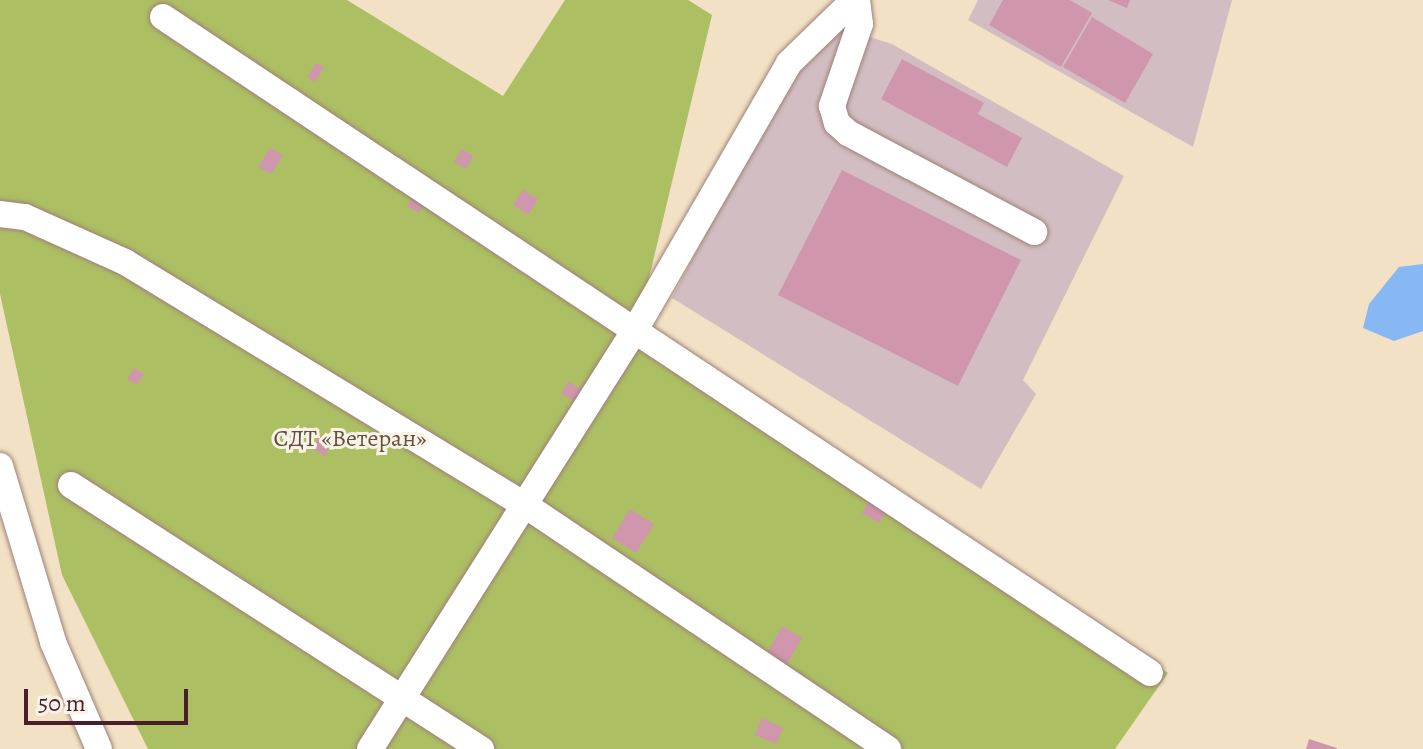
<!DOCTYPE html>
<meta charset="utf-8">
<style>
body{margin:0}
#map{position:relative;width:1423px;height:749px;overflow:hidden;background:#f2e1c4;font-family:Alegreya,serif}
div>[style]{position:absolute}
.industrial>*{inset:0;background:#d2bec2}
.green>*{inset:0;background:#acbf63}
.water>*{inset:0;background:#88b8f4}
.building>*{inset:0;background:#d096ad}
.roads{filter:drop-shadow(0 0 2px #9e8078) drop-shadow(0 0 2px #9e8078)}
.minor>*{height:26px;margin:-13px;padding:0 13px;transform-origin:13px;border-radius:13px;background:#fff}
span{translate:-50% -50%;white-space:nowrap;text-align:center;line-height:1.15;-webkit-text-stroke:6px #f7f3e8;paint-order:stroke}
.park-label{font-size:24px;color:#674f3c}
.scale{position:absolute;left:24px;top:689px;width:164px;height:36px;box-sizing:border-box;border:4px solid #4a1f2b;border-top:0;padding-left:10px;font-size:24px;line-height:28px;white-space:nowrap;color:#4a1f2b;-webkit-text-stroke:6px #f7f3e8;paint-order:stroke}
</style>
<div id="map">
<div class="industrial">
<i style="clip-path:polygon(978px 0,1232px 0,1193px 147px,968px 20px)"></i>
<i style="clip-path:polygon(819px 21px,892px 44px,1124px 176px,1023px 380px,1036px 394px,981px 489px,672px 298px)"></i>
</div>
<div class="green">
<i style="clip-path:polygon(0 0,347px 0,503px 96px,565px 0,688px 0,712px 15px,638px 324px,1168px 673px,1115px 749px,148px 749px,62px 575px,0 294px)"></i>
</div>
<div class="water">
<i style="clip-path:polygon(1423px 264px,1423px 331px,1394px 341px,1363px 328px,1369px 304px,1399px 267px)"></i>
</div>
<div class="building">
<i style="clip-path:polygon(1003px 0,1070px 0,1092px 13px,1061px 67px,989px 25px)"></i>
<i style="clip-path:polygon(1108px 0,1130px 0,1127px 8px)"></i>
<i style="clip-path:polygon(1092px 17px,1153px 54px,1125px 103px,1063px 67px)"></i>
<i style="clip-path:polygon(902px 59px,984px 103px,978px 114px,1022px 138px,1007px 167px,881px 99px)"></i>
<i style="clip-path:polygon(316px 63px,324px 67px,315px 82px,307px 77px)"></i>
<i style="clip-path:polygon(270px 148px,283px 155px,271px 174px,258px 167px)"></i>
<i style="clip-path:polygon(462px 149px,473px 156px,466px 169px,454px 162px)"></i>
<i style="clip-path:polygon(842px 170px,1021px 260px,958px 386px,778px 295px)"></i>
<i style="clip-path:polygon(523px 190px,538px 199px,528px 215px,513px 205px)"></i>
<i style="clip-path:polygon(413px 197px,424px 204px,419px 213px,407px 206px)"></i>
<i style="clip-path:polygon(134px 368px,144px 374px,137px 385px,127px 379px)"></i>
<i style="clip-path:polygon(568px 382px,583px 390px,577px 402px,561px 394px)"></i>
<i style="clip-path:polygon(318px 438px,330px 445px,325px 456px,312px 449px)"></i>
<i style="clip-path:polygon(876px 488px,893px 498px,879px 523px,862px 513px)"></i>
<i style="clip-path:polygon(630px 509px,654px 524px,636px 553px,612px 538px)"></i>
<i style="clip-path:polygon(782px 626px,802px 638px,785px 667px,766px 655px)"></i>
<i style="clip-path:polygon(762px 718px,783px 728px,776px 744px,755px 735px)"></i>
<i style="clip-path:polygon(1309px 739px,1337px 748px,1337px 749px,1306px 749px)"></i>
</div>
<div class="roads">
<div class="minor">
<i style="left:857px;top:0;width:24px;rotate:83deg"></i>
<i style="left:860px;top:24px;width:87px;rotate:108.9deg"></i>
<i style="left:832px;top:106px;width:18px;rotate:74deg"></i>
<i style="left:837px;top:123px;width:15px;rotate:42deg"></i>
<i style="left:848px;top:133px;width:211px;rotate:28deg"></i>
<i style="left:163px;top:17px;width:1185px;rotate:33.61deg"></i>
<i style="left:0;top:214px;width:25px;rotate:7deg"></i>
<i style="left:25px;top:217px;width:110px;rotate:24.2deg"></i>
<i style="left:125px;top:262px;width:464px;rotate:31.3deg"></i>
<i style="left:522px;top:503px;width:441px;rotate:33.9deg"></i>
<i style="left:0;top:466px;width:184px;rotate:73.2deg"></i>
<i style="left:53px;top:642px;width:116px;rotate:66.7deg"></i>
<i style="left:71px;top:485px;width:488px;rotate:32.8deg"></i>
<i style="left:370px;top:749px;width:496px;rotate:-57.7deg"></i>
<i style="left:635px;top:330px;width:308px;rotate:-60deg"></i>
<i style="left:789px;top:63px;width:91px;rotate:-44.1deg"></i>
</div>
</div>
<div class="park-label">
<span style="left:350px;top:439px">СДТ «Ветеран»</span>
</div>
<div class="scale">50 m</div>
</div>
